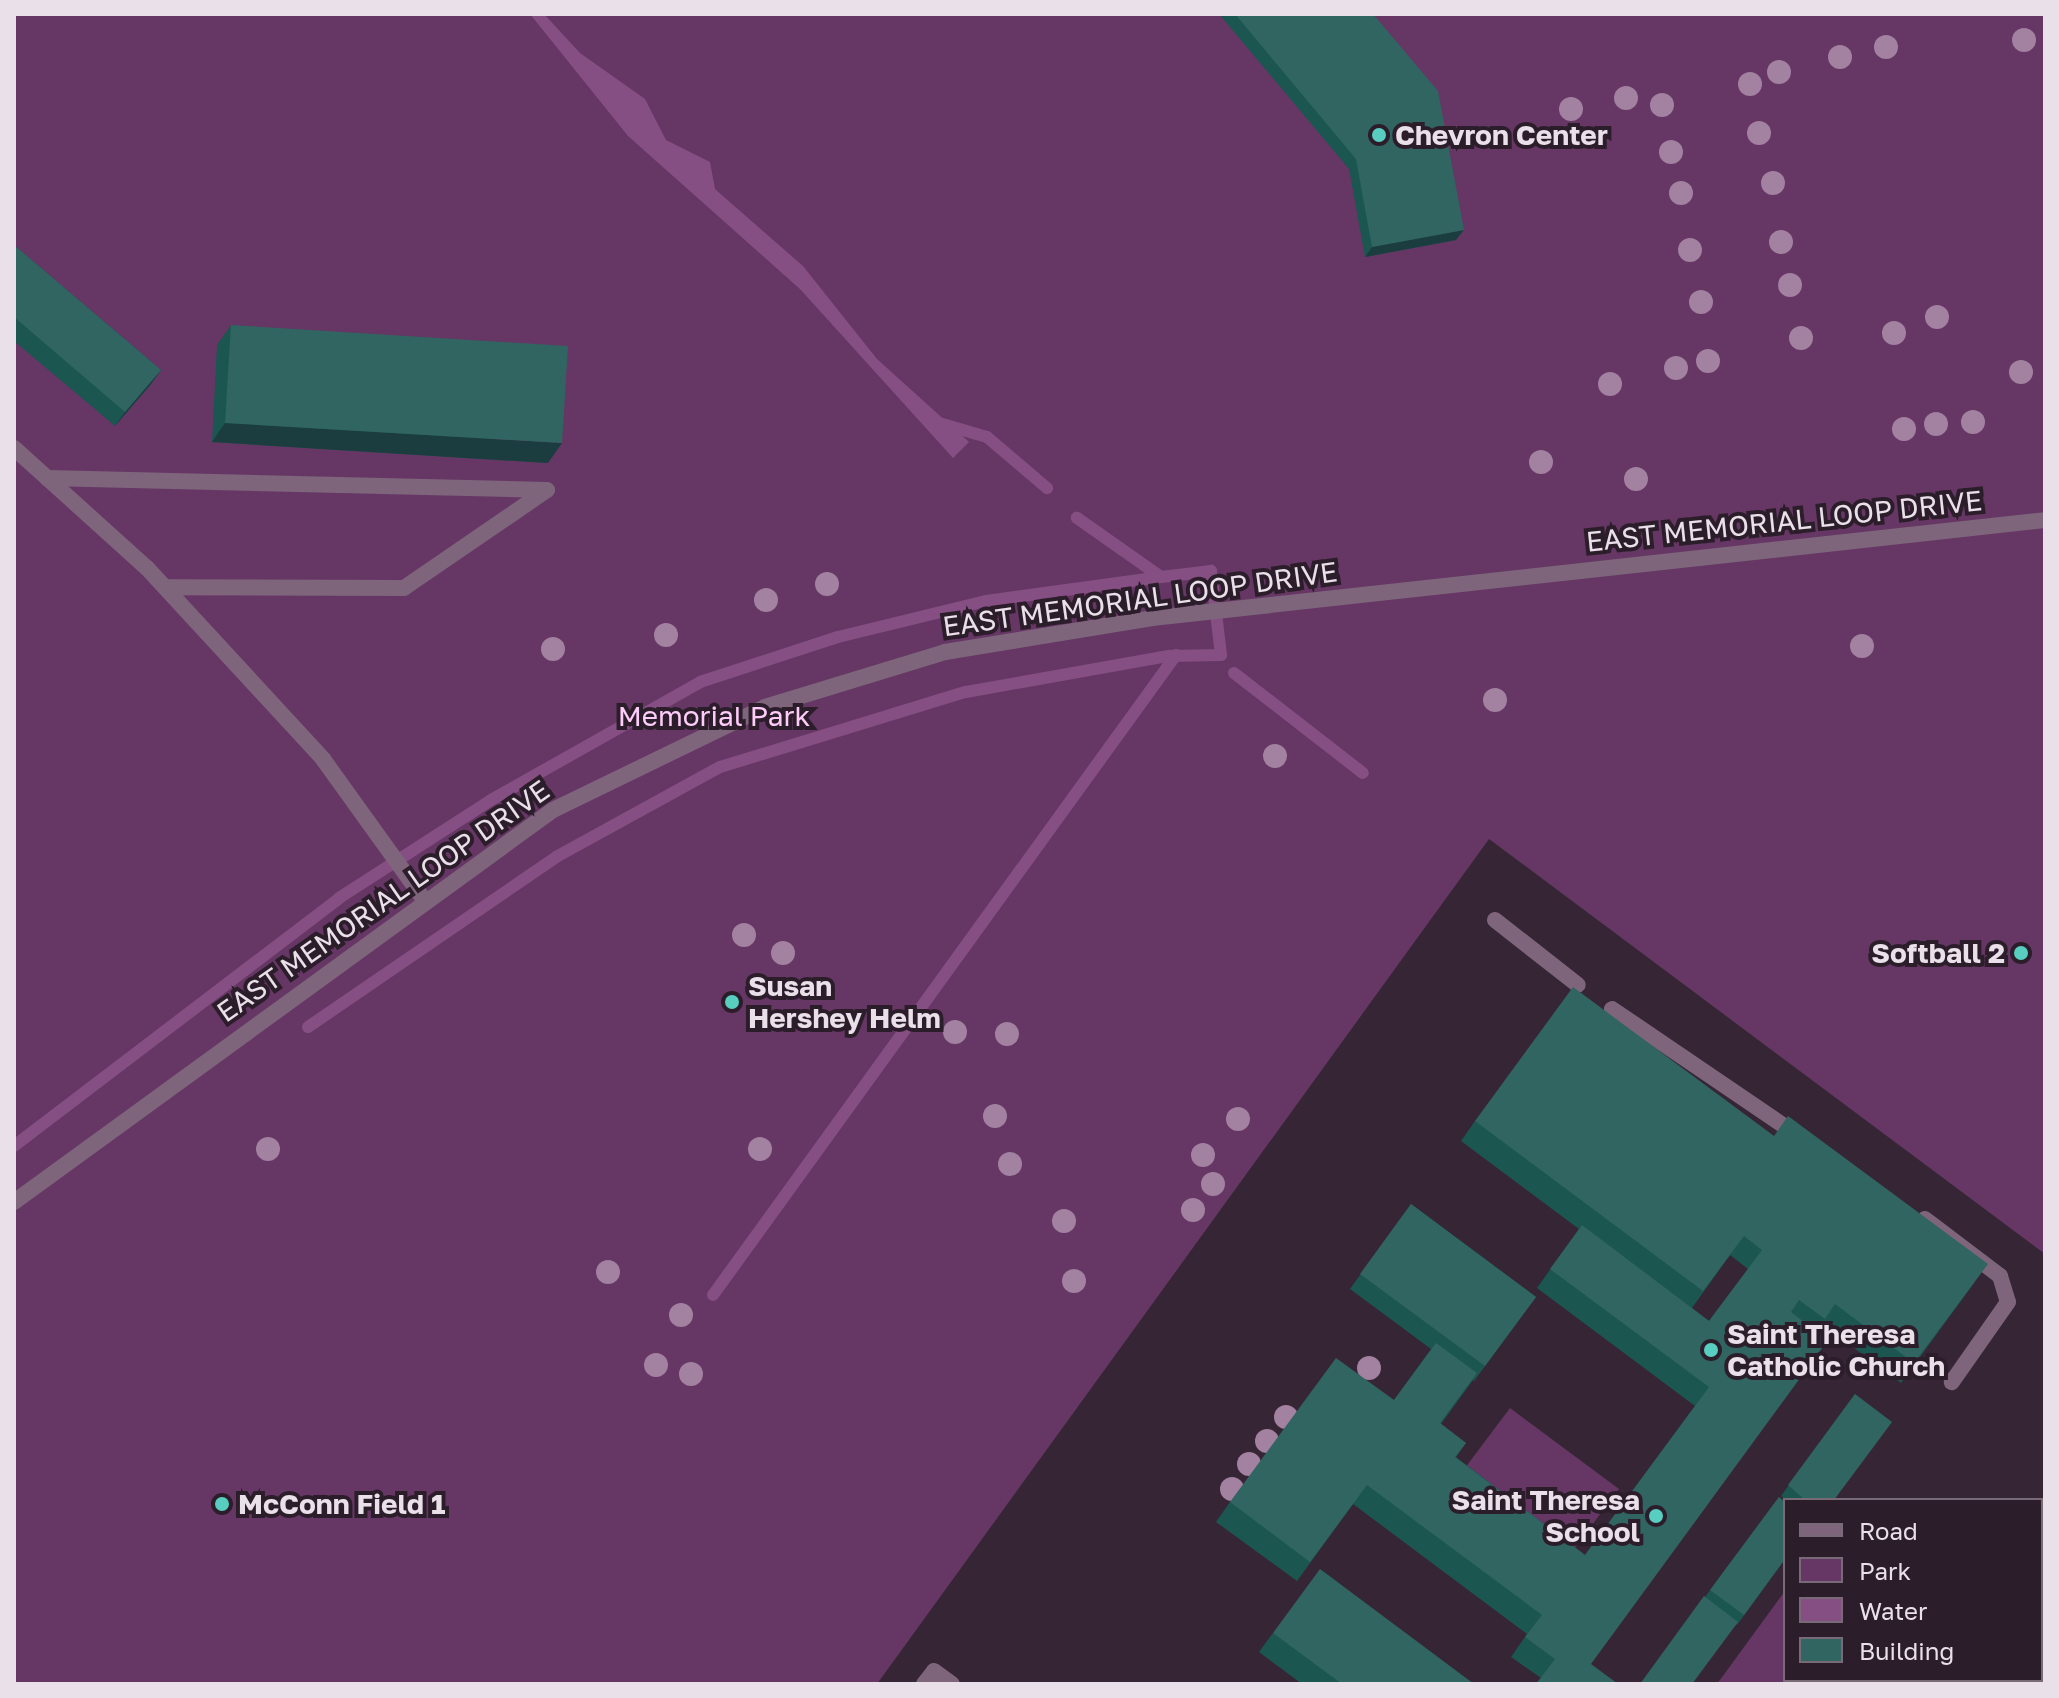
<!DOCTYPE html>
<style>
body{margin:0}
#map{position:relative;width:2059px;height:1698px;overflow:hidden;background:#362635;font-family:"Golos Text",sans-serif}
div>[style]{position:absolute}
.green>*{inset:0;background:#663764}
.water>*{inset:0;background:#864f83}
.stream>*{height:12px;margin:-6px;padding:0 6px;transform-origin:6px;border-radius:6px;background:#864f83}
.service>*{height:16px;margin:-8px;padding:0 8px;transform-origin:8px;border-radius:8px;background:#7e657c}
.minor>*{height:16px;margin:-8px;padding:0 8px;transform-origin:8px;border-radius:8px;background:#7e657c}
.tertiary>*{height:16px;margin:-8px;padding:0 8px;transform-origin:8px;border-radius:8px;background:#7e657c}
.trees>*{width:24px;height:24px;margin:-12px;border-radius:50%;background:#a381a1}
.wall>*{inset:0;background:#1b5650}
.shaded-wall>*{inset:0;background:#1c3d3f}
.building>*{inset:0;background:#316561}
.dots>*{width:22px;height:22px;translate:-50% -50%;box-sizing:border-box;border:4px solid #2c1d2b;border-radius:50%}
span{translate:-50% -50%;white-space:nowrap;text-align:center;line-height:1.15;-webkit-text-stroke:8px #2c1d2b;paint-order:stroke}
.poi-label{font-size:28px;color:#eae0e9;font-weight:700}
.left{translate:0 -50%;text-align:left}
.right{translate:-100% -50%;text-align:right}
.street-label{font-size:28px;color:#eae0e9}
.park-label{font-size:28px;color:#fdccf9}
.frame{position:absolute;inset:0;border:16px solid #eae0e9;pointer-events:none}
.legend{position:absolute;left:1783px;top:1498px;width:260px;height:184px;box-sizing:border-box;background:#2c1d2b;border:2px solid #786b77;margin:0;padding:10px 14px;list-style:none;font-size:24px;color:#eae0e9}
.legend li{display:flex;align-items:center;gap:16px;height:40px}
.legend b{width:40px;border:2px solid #786b77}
</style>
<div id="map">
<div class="green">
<i style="clip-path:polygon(14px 14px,2045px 14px,2045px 1254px,1489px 839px,877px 1684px,14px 1684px)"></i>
<i style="clip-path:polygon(1510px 1408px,1619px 1489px,1562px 1565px,1453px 1484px)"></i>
<i style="clip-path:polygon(1785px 1591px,1785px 1680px,1983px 1684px,1717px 1684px)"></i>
</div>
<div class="water">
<i style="clip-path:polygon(530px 14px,544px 14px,580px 53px,645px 99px,666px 140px,710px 162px,715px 189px,803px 266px,877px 359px,969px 442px,953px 458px,800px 289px,628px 136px)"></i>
</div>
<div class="stream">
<i style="left:939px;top:423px;width:50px;rotate:16.3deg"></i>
<i style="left:987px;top:437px;width:79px;rotate:40.4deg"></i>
<i style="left:1234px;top:673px;width:163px;rotate:37.8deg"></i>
<i style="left:308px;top:1027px;width:301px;rotate:-34.4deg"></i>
<i style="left:556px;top:857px;width:187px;rotate:-28.8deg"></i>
<i style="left:720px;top:767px;width:257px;rotate:-17deg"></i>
<i style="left:966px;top:692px;width:206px;rotate:-10.1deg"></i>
<i style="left:1169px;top:656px;width:52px;rotate:-1.1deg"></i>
<i style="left:1221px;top:655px;width:85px;rotate:-96.8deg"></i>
<i style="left:1211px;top:571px;width:50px;rotate:173.2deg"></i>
<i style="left:1161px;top:577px;width:103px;rotate:-144.9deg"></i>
<i style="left:14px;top:1146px;width:409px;rotate:-37.3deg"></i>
<i style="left:339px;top:898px;width:181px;rotate:-32.8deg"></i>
<i style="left:491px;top:800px;width:240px;rotate:-29.4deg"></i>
<i style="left:700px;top:682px;width:145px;rotate:-18.1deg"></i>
<i style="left:838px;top:637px;width:152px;rotate:-13.7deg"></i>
<i style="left:986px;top:601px;width:177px;rotate:-7.8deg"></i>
<i style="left:713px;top:1295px;width:790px;rotate:-54.12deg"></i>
</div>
<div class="service">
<i style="left:14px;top:448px;width:179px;rotate:42.1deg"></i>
<i style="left:147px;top:568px;width:260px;rotate:47.3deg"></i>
<i style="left:323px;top:759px;width:171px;rotate:54.3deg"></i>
<i style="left:47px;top:478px;width:500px;rotate:1.37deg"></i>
<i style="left:547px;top:490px;width:173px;rotate:145.6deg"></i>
<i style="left:404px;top:588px;width:239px;rotate:-179.8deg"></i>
<i style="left:1495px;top:920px;width:105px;rotate:38.1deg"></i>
<i style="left:1612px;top:1009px;width:226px;rotate:34.2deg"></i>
<i style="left:1925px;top:1219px;width:94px;rotate:37.2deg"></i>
<i style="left:2000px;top:1276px;width:27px;rotate:73deg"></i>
<i style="left:2008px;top:1302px;width:98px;rotate:125deg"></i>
</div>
<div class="minor">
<i style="left:924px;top:1684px;width:16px;rotate:-52deg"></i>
<i style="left:934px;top:1671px;width:22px;rotate:36deg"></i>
</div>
<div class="tertiary">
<i style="left:14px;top:1202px;width:666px;rotate:-36.03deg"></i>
<i style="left:553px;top:810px;width:236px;rotate:-25.9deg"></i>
<i style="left:765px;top:707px;width:188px;rotate:-17deg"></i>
<i style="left:945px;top:652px;width:210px;rotate:-9.3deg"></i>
<i style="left:1152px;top:618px;width:898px;rotate:-6.26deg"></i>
</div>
<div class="trees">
<i style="left:2024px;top:40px"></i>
<i style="left:1886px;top:47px"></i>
<i style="left:1840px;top:57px"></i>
<i style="left:1779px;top:72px"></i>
<i style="left:1750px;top:84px"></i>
<i style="left:1626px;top:98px"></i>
<i style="left:1662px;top:105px"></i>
<i style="left:1571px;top:109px"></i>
<i style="left:1759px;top:133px"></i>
<i style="left:1671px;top:152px"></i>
<i style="left:1773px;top:183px"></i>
<i style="left:1681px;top:193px"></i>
<i style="left:1781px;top:242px"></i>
<i style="left:1690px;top:250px"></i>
<i style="left:1790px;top:285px"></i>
<i style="left:1701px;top:302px"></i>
<i style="left:1937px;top:317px"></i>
<i style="left:1894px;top:333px"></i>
<i style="left:1801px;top:338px"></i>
<i style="left:1708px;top:361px"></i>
<i style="left:1676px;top:368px"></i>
<i style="left:2021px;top:372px"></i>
<i style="left:1610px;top:384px"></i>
<i style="left:1973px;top:422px"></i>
<i style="left:1936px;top:424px"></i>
<i style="left:1904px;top:429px"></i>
<i style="left:1541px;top:462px"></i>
<i style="left:1636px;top:479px"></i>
<i style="left:827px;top:584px"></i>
<i style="left:766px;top:600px"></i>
<i style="left:666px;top:635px"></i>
<i style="left:1862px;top:646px"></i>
<i style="left:553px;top:649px"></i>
<i style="left:1495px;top:700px"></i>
<i style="left:1275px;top:756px"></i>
<i style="left:744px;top:935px"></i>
<i style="left:783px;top:953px"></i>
<i style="left:955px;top:1032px"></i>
<i style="left:1007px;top:1034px"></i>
<i style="left:995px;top:1116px"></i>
<i style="left:1238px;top:1119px"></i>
<i style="left:268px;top:1149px"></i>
<i style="left:760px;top:1149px"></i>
<i style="left:1203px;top:1155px"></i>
<i style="left:1010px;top:1164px"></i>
<i style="left:1213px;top:1184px"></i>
<i style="left:1193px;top:1210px"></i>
<i style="left:1064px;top:1221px"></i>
<i style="left:608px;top:1272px"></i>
<i style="left:1074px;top:1281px"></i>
<i style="left:681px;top:1315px"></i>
<i style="left:656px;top:1365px"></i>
<i style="left:1369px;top:1368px"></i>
<i style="left:691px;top:1374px"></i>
<i style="left:1286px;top:1417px"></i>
<i style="left:1267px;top:1441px"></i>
<i style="left:1249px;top:1464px"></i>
<i style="left:1232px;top:1489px"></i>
</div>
<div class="wall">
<i style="clip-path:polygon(1219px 14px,1373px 14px,1456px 240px,1365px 257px,1349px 169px)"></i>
<i style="clip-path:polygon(14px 245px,161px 370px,151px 384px,115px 426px,14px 341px)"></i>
<i style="clip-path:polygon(231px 325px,548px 463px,212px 442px,217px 345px)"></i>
<i style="clip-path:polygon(evenodd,1475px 1121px,1774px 1136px,1974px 1283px,1901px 1383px,1822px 1324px,1541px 1678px,1511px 1657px,1527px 1634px,1353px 1504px,1297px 1581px,1216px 1522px,1230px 1502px,1394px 1400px,1431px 1349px,1350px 1289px,1411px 1204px,1536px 1297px,1474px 1381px,1473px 1380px,1441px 1424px,1466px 1443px,1456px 1457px,1585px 1555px,1695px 1406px,1537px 1288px,1579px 1229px,1461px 1141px,1475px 1121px,1730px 1255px,1748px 1269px,1709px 1321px,1692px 1308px,1730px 1255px)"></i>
<i style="clip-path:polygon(1855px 1394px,1835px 1500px,1786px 1500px,1781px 1496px)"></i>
<i style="clip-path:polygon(1779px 1497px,1785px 1559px,1737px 1625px,1705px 1597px)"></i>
<i style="clip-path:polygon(1273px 1633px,1474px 1684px,1302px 1684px,1259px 1652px)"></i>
</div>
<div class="shaded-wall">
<i style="clip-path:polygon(1464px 230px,1456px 240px,1365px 257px,1372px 247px)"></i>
<i style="clip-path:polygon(161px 370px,151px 384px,115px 426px,125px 412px)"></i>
<i style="clip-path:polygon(225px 423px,562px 443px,548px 463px,212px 442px)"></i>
</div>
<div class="building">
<i style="clip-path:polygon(1235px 14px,1373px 14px,1438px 91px,1464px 230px,1372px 247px,1356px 159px)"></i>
<i style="clip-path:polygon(14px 245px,161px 370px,125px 412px,14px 317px)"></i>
<i style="clip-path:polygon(231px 325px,568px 346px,562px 443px,225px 423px)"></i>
<i style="clip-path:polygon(1573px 987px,1774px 1136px,1788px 1116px,1988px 1264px,1914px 1363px,1835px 1304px,1825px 1319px,1799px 1300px,1791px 1312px,1828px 1340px,1591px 1664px,1618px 1684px,1536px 1684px,1555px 1659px,1525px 1637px,1542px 1615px,1367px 1485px,1310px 1562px,1230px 1502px,1336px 1358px,1394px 1400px,1436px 1343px,1477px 1373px,1440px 1423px,1466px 1443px,1455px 1457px,1585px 1555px,1709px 1387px,1550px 1269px,1582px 1225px,1709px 1321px,1762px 1250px,1744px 1236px,1703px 1291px,1475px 1121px)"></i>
<i style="clip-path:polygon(1411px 1204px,1536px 1297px,1485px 1366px,1360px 1274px)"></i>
<i style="clip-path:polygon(1855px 1394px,1892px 1422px,1834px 1500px,1805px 1500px,1788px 1485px)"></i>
<i style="clip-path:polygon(1779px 1497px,1785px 1502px,1785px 1559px,1744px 1615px,1710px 1590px)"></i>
<i style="clip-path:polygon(1320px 1569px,1474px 1684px,1342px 1684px,1273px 1633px)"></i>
<i style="clip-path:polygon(1704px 1596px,1738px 1622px,1692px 1684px,1640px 1684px)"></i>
</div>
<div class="dots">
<i style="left:1379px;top:135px;background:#58cec0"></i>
<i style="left:2021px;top:953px;background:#58cec0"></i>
<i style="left:732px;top:1002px;background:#58cec0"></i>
<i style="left:1711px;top:1350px;background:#58cec0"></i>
<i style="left:222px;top:1504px;background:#58cec0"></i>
<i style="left:1656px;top:1516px;background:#58cec0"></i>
</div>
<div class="poi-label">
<span class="left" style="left:1395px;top:135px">Chevron Center</span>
<span class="right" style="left:2005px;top:953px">Softball 2</span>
<span class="left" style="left:748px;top:1002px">Susan<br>Hershey Helm</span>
<span class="left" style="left:1727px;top:1350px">Saint Theresa<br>Catholic Church</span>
<span class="right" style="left:1640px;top:1516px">Saint Theresa<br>School</span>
<span class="left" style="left:238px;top:1504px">McConn Field 1</span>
</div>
<div class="street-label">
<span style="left:1784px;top:521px;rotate:-6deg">EAST MEMORIAL LOOP DRIVE</span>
<span style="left:1140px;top:599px;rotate:-8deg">EAST MEMORIAL LOOP DRIVE</span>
<span style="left:383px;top:901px;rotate:-35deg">EAST MEMORIAL LOOP DRIVE</span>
</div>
<div class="park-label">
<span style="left:714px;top:716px">Memorial Park</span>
</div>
<div class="frame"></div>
<ul class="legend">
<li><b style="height:10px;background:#7e657c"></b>Road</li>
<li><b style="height:22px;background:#663764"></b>Park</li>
<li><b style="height:22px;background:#864f83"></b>Water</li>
<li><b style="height:22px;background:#316561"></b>Building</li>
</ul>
</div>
